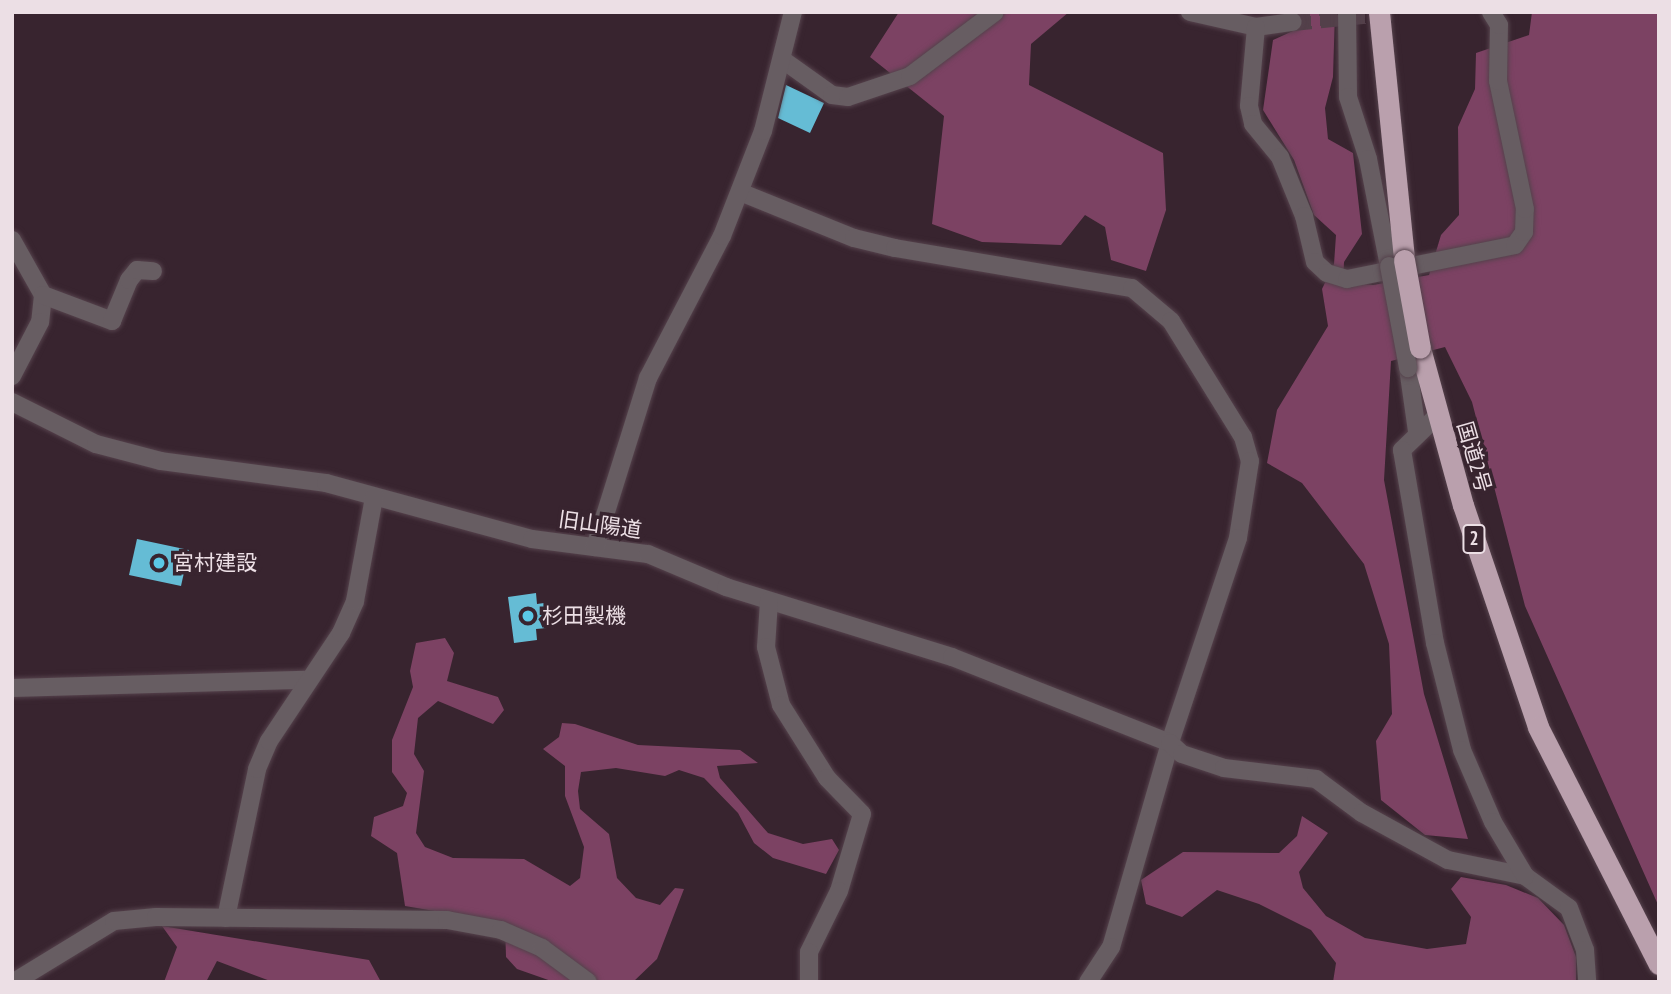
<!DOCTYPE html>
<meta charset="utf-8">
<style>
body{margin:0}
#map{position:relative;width:1671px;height:994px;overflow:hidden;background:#38242f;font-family:"PT Sans Narrow","Noto Sans JP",sans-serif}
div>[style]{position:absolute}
.forest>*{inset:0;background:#7c4263}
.building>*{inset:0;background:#65bcd5}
.minor-tunnel>*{height:18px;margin-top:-9px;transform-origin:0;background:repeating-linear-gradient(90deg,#53404a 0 18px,transparent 0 27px)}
.roads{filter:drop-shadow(0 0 2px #55424c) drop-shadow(0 0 2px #55424c)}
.minor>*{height:18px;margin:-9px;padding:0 9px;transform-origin:9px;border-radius:9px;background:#675d62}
.highway>*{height:21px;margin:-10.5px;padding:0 10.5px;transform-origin:10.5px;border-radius:10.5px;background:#baa0ad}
.bridges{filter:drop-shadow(0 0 2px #55424c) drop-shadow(0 0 2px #55424c)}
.minor-bridge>*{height:18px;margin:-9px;padding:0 9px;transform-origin:9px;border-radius:9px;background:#675d62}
.highway-bridge>*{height:21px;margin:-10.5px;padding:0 10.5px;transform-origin:10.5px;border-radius:10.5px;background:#baa0ad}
.dots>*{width:19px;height:19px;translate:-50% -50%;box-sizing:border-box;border:4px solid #38242f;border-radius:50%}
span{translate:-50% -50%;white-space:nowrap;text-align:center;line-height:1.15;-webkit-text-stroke:7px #38242f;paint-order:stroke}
.shield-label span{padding:2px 5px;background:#38242f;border:2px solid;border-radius:5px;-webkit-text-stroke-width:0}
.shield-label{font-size:19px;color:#ecdfe5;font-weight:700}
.street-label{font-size:21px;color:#ecdfe5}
.poi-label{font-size:21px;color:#ecdfe5}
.left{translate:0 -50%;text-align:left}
.frame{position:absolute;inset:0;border:14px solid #ecdfe5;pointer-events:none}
</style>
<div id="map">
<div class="forest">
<i style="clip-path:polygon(899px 12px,1069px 12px,1031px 44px,1029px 85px,1163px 153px,1166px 210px,1146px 271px,1111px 260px,1105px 227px,1085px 215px,1061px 245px,982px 242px,932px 224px,944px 116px,870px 57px)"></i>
<i style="clip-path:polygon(1295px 12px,1335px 12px,1333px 77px,1325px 108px,1328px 139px,1353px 153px,1362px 234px,1344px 262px,1343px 282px,1373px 285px,1429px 275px,1441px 235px,1459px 215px,1458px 127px,1475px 89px,1476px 53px,1529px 35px,1532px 12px,1659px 12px,1659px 907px,1525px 606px,1472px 402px,1445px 347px,1391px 361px,1384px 480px,1424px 694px,1468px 839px,1425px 835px,1381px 800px,1376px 741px,1392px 714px,1389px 644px,1364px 564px,1302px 483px,1267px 463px,1277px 410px,1328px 326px,1322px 289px,1334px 264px,1336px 235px,1314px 215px,1294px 160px,1263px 110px,1273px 40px,1295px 30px)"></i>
<i style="clip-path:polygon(445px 638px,454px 653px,447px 681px,498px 697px,504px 710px,493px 724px,438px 701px,418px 718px,414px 754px,424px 771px,416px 833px,425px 847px,453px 858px,524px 859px,570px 886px,580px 878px,584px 847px,565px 796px,565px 766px,543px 749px,559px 737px,562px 723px,575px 724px,638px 745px,740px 750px,758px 763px,717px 766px,720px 778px,768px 833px,803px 844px,832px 839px,839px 850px,826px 874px,773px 858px,754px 843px,738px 813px,704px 778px,679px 770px,665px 776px,616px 768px,581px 772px,578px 791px,580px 809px,609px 834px,617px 878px,636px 898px,660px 905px,675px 888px,684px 889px,657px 959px,633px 982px,554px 982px,517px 969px,506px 957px,505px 923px,405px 906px,397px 853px,371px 836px,374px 817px,403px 806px,407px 793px,392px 772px,392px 740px,413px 687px,410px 671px,416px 643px)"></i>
<i style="clip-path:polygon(1302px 816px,1328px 833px,1299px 872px,1303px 888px,1326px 916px,1365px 938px,1427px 949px,1466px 944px,1471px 917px,1451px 889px,1461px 877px,1506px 885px,1538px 898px,1564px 925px,1576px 957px,1576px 982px,1333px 982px,1336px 963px,1311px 930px,1259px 904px,1217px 890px,1182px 917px,1146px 904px,1141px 880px,1183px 852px,1279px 853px,1297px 836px)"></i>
<i style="clip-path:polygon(162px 926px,369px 960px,381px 982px,273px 982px,217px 961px,206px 982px,164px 982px,177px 947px)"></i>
</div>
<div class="building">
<i style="clip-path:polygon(786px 85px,824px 103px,810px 133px,778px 118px)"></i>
<i style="clip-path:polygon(137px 539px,189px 550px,181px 586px,129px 575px)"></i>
<i style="clip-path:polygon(536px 593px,537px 604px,544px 603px,547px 628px,536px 629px,537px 640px,514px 643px,508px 597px)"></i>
</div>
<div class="minor-tunnel">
<i style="left:1293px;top:22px;width:100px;rotate:-5.7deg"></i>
</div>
<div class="roads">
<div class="minor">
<i style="left:1190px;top:12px;width:68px;rotate:12.8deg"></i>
<i style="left:1256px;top:27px;width:37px;rotate:-8deg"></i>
<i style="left:1347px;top:12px;width:85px;rotate:89.3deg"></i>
<i style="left:1348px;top:97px;width:65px;rotate:72.1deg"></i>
<i style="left:1368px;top:159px;width:109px;rotate:78.9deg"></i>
<i style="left:1256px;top:27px;width:79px;rotate:95.1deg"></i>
<i style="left:1249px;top:106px;width:18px;rotate:77deg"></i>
<i style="left:1253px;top:124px;width:43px;rotate:50.7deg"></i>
<i style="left:1280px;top:157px;width:64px;rotate:67.9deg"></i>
<i style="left:1304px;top:216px;width:47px;rotate:76.6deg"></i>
<i style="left:1315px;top:262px;width:16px;rotate:43deg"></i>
<i style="left:1327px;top:273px;width:21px;rotate:17deg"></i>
<i style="left:1347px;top:279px;width:171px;rotate:-11.4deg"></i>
<i style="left:1515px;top:245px;width:16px;rotate:-55deg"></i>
<i style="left:1524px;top:232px;width:23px;rotate:-88deg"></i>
<i style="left:1525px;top:209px;width:131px;rotate:-101.9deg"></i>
<i style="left:1498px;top:81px;width:56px;rotate:-89deg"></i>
<i style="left:1499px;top:25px;width:15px;rotate:-122deg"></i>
<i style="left:783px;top:60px;width:60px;rotate:35.5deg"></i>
<i style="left:832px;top:95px;width:16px;rotate:7deg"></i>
<i style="left:848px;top:97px;width:65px;rotate:-18.7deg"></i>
<i style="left:910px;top:76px;width:106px;rotate:-37deg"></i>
<i style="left:740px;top:192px;width:123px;rotate:22deg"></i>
<i style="left:854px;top:238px;width:42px;rotate:13.7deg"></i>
<i style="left:895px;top:248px;width:240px;rotate:9.6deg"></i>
<i style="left:1132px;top:288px;width:51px;rotate:40.2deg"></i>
<i style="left:1171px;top:321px;width:137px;rotate:58.2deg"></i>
<i style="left:1243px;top:437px;width:25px;rotate:74deg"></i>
<i style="left:1250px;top:461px;width:78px;rotate:98.9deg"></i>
<i style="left:1238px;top:538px;width:216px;rotate:108.4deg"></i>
<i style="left:1170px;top:743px;width:212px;rotate:106.1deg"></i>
<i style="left:1111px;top:947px;width:42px;rotate:123.3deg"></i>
<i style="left:12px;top:240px;width:63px;rotate:60.6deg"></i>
<i style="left:43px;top:295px;width:27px;rotate:96deg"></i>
<i style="left:40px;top:322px;width:61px;rotate:117.4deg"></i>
<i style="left:43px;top:295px;width:74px;rotate:20.6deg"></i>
<i style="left:112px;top:321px;width:44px;rotate:-67.5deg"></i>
<i style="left:129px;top:280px;width:13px;rotate:-51deg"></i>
<i style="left:137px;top:270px;width:16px;rotate:4deg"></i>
<i style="left:1408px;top:368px;width:64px;rotate:81.9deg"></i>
<i style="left:12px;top:402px;width:94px;rotate:26.6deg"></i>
<i style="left:96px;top:444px;width:67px;rotate:14.7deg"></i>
<i style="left:161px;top:461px;width:166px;rotate:7.6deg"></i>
<i style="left:326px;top:483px;width:213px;rotate:15.2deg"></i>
<i style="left:532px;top:539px;width:117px;rotate:7.4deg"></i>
<i style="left:648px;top:554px;width:85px;rotate:22.9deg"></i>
<i style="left:726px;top:587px;width:237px;rotate:17.2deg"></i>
<i style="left:952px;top:657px;width:234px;rotate:21.5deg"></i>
<i style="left:1170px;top:743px;width:16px;rotate:43deg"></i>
<i style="left:1182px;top:754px;width:44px;rotate:18.4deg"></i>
<i style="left:1224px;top:768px;width:93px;rotate:6.8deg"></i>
<i style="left:1316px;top:779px;width:57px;rotate:36.5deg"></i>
<i style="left:1362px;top:813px;width:98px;rotate:28.7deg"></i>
<i style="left:1448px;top:860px;width:79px;rotate:11.7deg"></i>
<i style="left:1525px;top:876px;width:54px;rotate:36deg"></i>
<i style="left:1569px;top:908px;width:45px;rotate:69.1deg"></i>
<i style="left:1585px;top:950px;width:32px;rotate:86deg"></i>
<i style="left:1437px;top:416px;width:49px;rotate:135.8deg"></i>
<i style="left:1402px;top:450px;width:196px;rotate:80.3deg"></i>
<i style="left:1435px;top:643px;width:110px;rotate:75.8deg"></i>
<i style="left:1462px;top:750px;width:78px;rotate:66.7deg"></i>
<i style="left:1493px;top:822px;width:63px;rotate:59.3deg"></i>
<i style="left:595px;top:547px;width:177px;rotate:-72.6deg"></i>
<i style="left:648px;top:378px;width:160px;rotate:-62.5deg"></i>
<i style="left:722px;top:236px;width:113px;rotate:-68.7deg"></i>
<i style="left:763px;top:131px;width:123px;rotate:-75.9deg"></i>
<i style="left:769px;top:601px;width:46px;rotate:93.7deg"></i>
<i style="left:766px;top:647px;width:60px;rotate:75.5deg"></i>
<i style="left:781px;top:705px;width:86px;rotate:57.8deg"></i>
<i style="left:827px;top:778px;width:50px;rotate:45.8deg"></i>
<i style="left:862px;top:814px;width:80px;rotate:106.6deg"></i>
<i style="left:839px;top:891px;width:68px;rotate:116.2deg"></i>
<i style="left:809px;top:952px;width:30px;rotate:90deg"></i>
<i style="left:12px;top:688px;width:293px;rotate:-1.6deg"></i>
<i style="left:226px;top:918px;width:152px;rotate:-78.2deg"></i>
<i style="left:257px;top:769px;width:30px;rotate:-67deg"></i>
<i style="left:269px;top:741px;width:130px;rotate:-56.3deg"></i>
<i style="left:341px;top:633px;width:35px;rotate:-66deg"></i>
<i style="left:355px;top:601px;width:106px;rotate:-79.6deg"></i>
<i style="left:14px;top:982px;width:117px;rotate:-31.4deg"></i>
<i style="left:114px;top:921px;width:42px;rotate:-5.4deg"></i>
<i style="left:156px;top:917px;width:291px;rotate:0.6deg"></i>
<i style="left:447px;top:920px;width:55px;rotate:10.5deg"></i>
<i style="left:501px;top:930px;width:45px;rotate:23.7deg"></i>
<i style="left:542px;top:948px;width:57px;rotate:36.5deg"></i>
</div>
<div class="highway">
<i style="left:1379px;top:12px;width:249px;rotate:84.2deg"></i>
<i style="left:1420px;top:348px;width:163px;rotate:74.7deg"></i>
<i style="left:1463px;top:505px;width:234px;rotate:71.3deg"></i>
<i style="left:1538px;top:727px;width:266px;rotate:63deg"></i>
</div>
</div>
<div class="bridges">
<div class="minor-bridge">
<i style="left:1389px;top:266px;width:104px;rotate:79.4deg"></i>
</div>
<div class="highway-bridge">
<i style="left:1404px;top:260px;width:89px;rotate:79.7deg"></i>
</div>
</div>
<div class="dots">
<i style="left:159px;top:563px;background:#5bc8e6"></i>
<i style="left:528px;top:616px;background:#5bc8e6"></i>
</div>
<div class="shield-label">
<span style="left:1474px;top:539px">2</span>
</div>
<div class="street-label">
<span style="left:1474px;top:457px;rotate:74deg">国道2号</span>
<span style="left:600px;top:525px;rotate:8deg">旧山陽道</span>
</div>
<div class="poi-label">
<span class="left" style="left:173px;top:563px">宮村建設</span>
<span class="left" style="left:542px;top:616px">杉田製機</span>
</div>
<div class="frame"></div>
</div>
